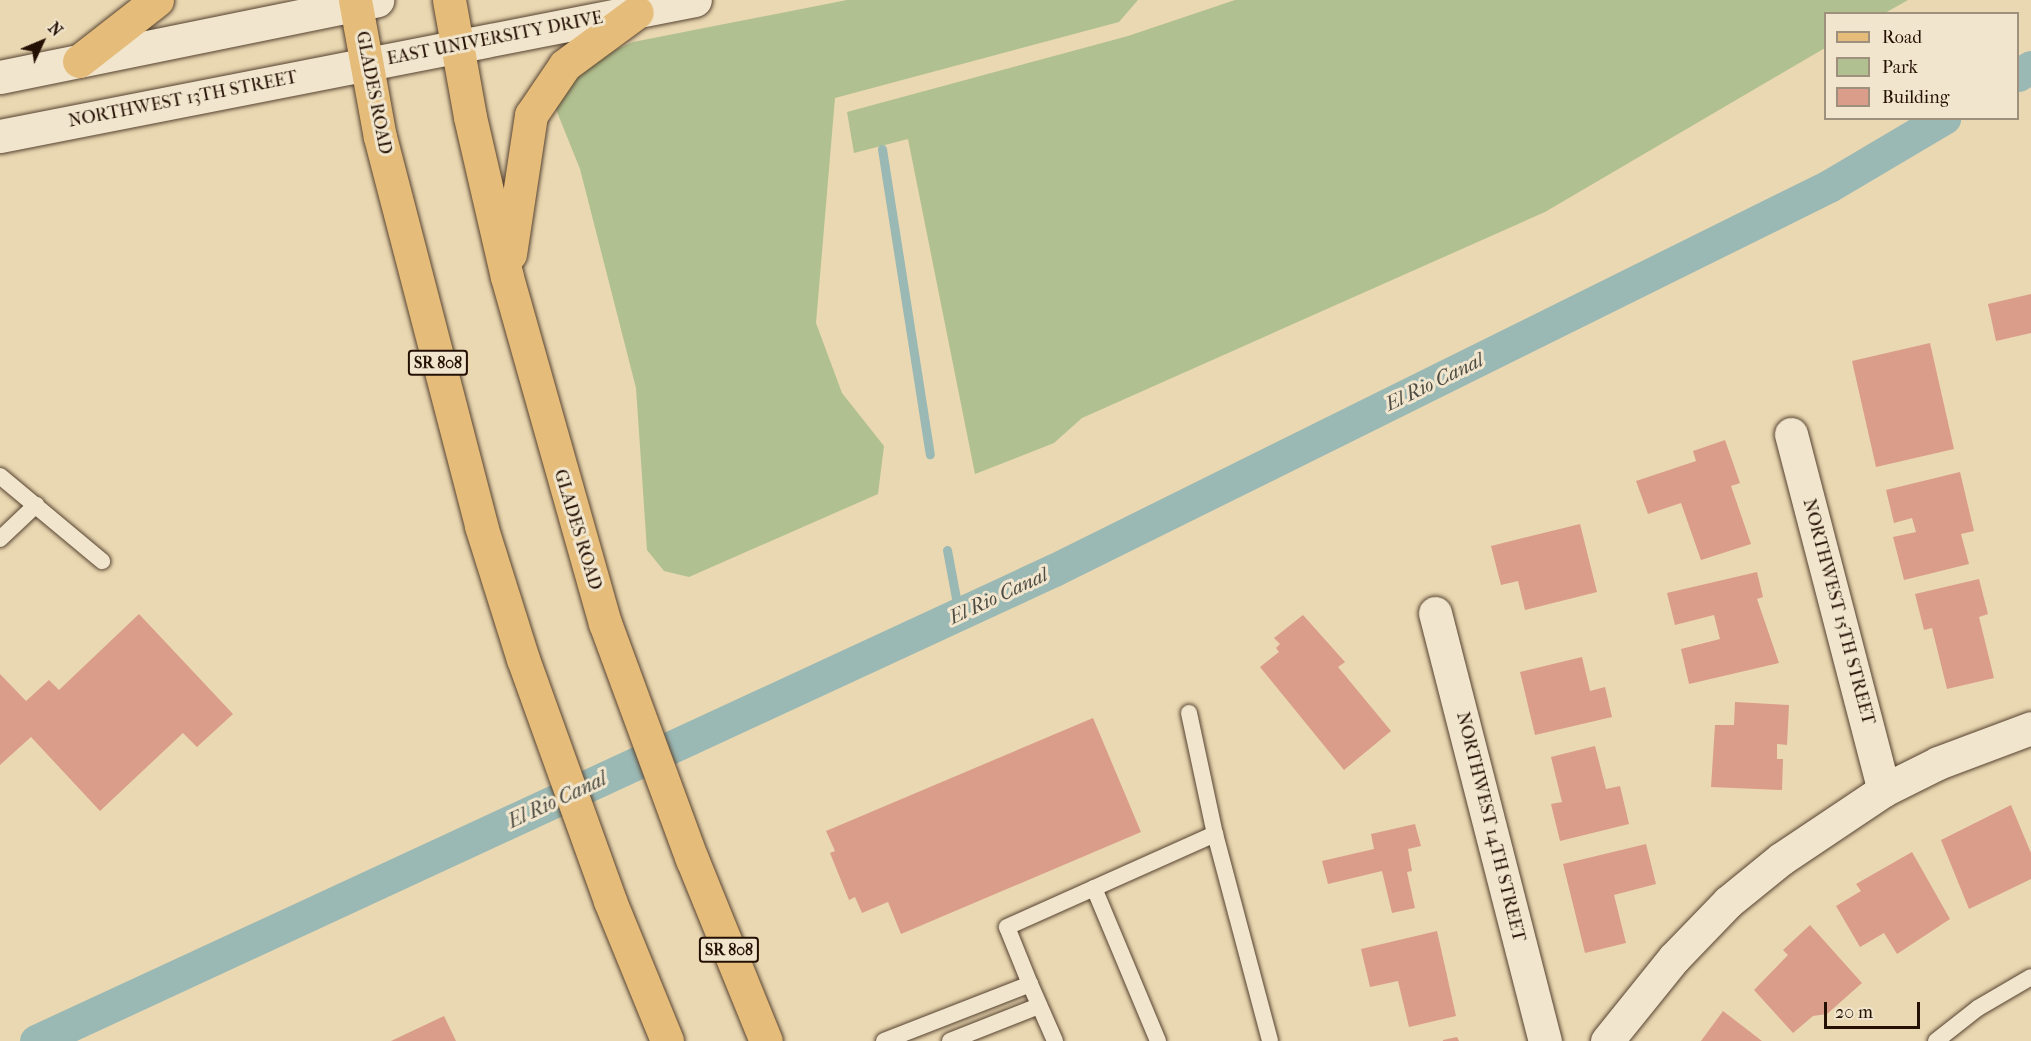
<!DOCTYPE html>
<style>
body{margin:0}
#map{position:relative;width:2031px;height:1041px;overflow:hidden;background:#ead8b2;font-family:"IM FELL French Canon",serif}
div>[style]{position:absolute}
.green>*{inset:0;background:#b1c090}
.stream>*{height:9px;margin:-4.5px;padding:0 4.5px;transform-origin:4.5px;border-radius:4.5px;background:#9ab8b4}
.canal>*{height:33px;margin:-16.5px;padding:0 16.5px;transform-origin:16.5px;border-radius:16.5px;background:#9ab8b4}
.building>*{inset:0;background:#da9d89}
.roads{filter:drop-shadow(0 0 2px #564230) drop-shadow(0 0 2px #564230)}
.service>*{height:16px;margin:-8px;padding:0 8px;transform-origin:8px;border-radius:8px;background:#f1e6cd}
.minor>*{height:33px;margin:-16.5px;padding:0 16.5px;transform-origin:16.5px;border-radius:16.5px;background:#f1e6cd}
.tertiary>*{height:33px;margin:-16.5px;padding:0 16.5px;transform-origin:16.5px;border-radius:16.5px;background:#f1e6cd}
.primary>*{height:33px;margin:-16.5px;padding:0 16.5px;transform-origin:16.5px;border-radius:16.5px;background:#e5bc79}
span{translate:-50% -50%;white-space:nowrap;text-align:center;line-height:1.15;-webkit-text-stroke:6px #f1e6cd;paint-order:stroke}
.shield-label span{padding:2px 4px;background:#f1e6cd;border:2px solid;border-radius:4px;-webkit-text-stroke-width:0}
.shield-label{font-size:16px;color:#251004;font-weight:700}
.street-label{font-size:18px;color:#251004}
.water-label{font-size:20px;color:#4e4b42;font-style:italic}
.legend{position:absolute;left:1824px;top:12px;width:195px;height:108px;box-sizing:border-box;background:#f1e6cd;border:2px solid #9f907d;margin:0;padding:8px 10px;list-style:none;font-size:18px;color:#251004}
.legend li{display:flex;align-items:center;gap:12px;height:30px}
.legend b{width:30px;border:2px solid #9f907d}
.north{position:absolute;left:12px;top:12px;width:60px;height:60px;-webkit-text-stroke:4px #f1e6cd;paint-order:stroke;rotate:46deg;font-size:16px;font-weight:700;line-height:24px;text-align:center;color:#251004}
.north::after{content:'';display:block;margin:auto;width:21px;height:27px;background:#251004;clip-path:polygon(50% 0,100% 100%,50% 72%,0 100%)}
.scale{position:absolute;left:1824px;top:1002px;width:96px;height:27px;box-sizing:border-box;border:3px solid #251004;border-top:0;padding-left:8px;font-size:18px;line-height:21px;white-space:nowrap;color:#251004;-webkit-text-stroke:4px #f1e6cd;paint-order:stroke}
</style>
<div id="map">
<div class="green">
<i style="clip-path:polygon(847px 0,1138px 0,1119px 22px,835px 98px,816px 323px,842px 393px,884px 446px,878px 494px,689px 577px,664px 571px,647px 550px,636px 388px,580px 169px,555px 107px,577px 75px,595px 59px,633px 42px)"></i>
<i style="clip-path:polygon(1235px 0,1908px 0,1885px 13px,1826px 14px,1825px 48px,1545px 212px,1082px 418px,1054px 443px,975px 474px,908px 139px,854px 153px,847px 112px,1128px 36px)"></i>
</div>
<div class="stream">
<i style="left:882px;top:149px;width:309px;rotate:81.1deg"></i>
<i style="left:947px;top:550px;width:65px;rotate:79.4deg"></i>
</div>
<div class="canal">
<i style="left:2018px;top:75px;width:15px;rotate:-32deg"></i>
<i style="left:36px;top:1041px;width:1122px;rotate:-24.83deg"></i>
<i style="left:1054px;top:570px;width:865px;rotate:-26.36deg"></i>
<i style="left:1829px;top:186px;width:134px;rotate:-30.6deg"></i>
</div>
<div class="building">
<i style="clip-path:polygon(2031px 294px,2031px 333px,1996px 341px,1988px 304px)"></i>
<i style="clip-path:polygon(1930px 343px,1954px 449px,1876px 467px,1852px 361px)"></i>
<i style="clip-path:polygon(1725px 440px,1740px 483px,1731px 486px,1751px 544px,1701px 560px,1681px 503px,1648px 514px,1636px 481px,1696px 461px,1693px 451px)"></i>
<i style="clip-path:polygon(1960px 472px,1974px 531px,1961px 534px,1969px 564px,1904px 580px,1893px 537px,1916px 532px,1912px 518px,1894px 523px,1886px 490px)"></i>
<i style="clip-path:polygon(1580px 524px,1597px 592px,1525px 610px,1518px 581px,1501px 585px,1491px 546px)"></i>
<i style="clip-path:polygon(1757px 572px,1763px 597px,1757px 599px,1779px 663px,1689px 684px,1681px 649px,1720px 639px,1714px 615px,1675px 625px,1667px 593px)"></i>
<i style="clip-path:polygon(1979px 579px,1988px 614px,1979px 617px,1994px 678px,1947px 689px,1932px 628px,1924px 630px,1915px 594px)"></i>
<i style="clip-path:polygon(139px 614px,233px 714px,197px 747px,183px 733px,100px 811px,31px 737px,0 765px,0 674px,26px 701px,49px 680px,59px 690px)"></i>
<i style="clip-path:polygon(1303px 615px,1345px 662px,1338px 667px,1391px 731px,1344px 770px,1260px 667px,1279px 652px,1276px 648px,1280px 644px,1274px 638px)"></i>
<i style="clip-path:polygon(1582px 657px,1590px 691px,1605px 687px,1612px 717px,1535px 735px,1520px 672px)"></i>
<i style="clip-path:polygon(1735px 702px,1789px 705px,1787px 745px,1777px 744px,1777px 759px,1783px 759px,1782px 790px,1711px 787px,1715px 725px,1734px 725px)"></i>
<i style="clip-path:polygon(1093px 718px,1141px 832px,901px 934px,888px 902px,862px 913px,855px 897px,849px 900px,830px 853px,835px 851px,826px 831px)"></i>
<i style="clip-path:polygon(1595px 746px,1606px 789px,1620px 786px,1629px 824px,1560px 841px,1551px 804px,1562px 802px,1551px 757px)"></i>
<i style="clip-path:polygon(2011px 805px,2031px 853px,2031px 879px,1969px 909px,1941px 840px)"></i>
<i style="clip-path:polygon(1415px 824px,1421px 846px,1408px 849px,1412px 871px,1407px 872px,1415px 908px,1392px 913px,1382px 871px,1328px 884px,1322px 861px,1374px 849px,1371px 834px)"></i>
<i style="clip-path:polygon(1646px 844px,1656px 884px,1614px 895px,1626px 943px,1585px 953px,1563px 864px)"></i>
<i style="clip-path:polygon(1912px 852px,1950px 919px,1897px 954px,1884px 933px,1860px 947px,1836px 906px,1861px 891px,1856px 884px)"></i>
<i style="clip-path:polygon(1810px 925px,1862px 983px,1827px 1014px,1813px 1016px,1793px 1033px,1754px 990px,1788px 955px,1783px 950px)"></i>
<i style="clip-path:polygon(1437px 931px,1456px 1016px,1409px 1027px,1398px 981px,1370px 987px,1361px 949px)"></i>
<i style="clip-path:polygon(1723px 1011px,1762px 1041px,1701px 1041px)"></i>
<i style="clip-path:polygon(444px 1016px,456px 1041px,391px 1041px)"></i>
<i style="clip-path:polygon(1457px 1037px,1459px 1041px,1443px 1041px,1443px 1040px)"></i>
</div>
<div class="roads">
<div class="service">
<i style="left:0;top:476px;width:133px;rotate:39.8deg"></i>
<i style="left:0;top:539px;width:50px;rotate:-43.4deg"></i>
<i style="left:1189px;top:713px;width:124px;rotate:77.9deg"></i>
<i style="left:1215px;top:834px;width:214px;rotate:75.1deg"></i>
<i style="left:1094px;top:888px;width:166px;rotate:67.3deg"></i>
<i style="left:1030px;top:984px;width:62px;rotate:66.3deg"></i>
<i style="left:884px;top:1041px;width:157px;rotate:-21.3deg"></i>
<i style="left:1030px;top:984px;width:61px;rotate:-112deg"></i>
<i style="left:1007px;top:927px;width:228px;rotate:-24.1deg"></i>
<i style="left:950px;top:1041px;width:96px;rotate:-21.5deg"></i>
<i style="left:1936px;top:1041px;width:53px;rotate:-38.2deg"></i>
<i style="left:1978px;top:1008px;width:61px;rotate:-30.3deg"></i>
</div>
<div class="minor">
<i style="left:1791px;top:434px;width:368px;rotate:75.4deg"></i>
<i style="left:1435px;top:613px;width:442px;rotate:75.6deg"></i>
<i style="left:1607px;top:1041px;width:107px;rotate:-51.1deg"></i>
<i style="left:1674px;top:958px;width:78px;rotate:-46deg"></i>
<i style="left:1728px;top:902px;width:68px;rotate:-39.1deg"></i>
<i style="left:1781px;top:859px;width:124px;rotate:-33.8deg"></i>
<i style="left:1884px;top:790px;width:60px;rotate:-26.6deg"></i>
<i style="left:1938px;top:763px;width:99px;rotate:-20.6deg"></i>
</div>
<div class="tertiary">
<i style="left:0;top:77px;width:385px;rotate:-11.5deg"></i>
<i style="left:0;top:136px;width:708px;rotate:-11.07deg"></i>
</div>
<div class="primary">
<i style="left:355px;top:0;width:139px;rotate:79.7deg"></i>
<i style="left:380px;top:137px;width:402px;rotate:75.4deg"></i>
<i style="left:481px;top:526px;width:139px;rotate:72.5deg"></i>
<i style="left:523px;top:659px;width:257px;rotate:70.2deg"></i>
<i style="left:610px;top:901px;width:151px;rotate:67.8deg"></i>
<i style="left:449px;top:0;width:119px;rotate:79.8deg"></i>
<i style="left:470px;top:117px;width:164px;rotate:77deg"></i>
<i style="left:507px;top:277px;width:360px;rotate:74.2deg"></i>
<i style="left:605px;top:623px;width:252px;rotate:69.8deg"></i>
<i style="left:692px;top:859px;width:196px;rotate:67.9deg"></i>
<i style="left:79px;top:61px;width:99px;rotate:-38deg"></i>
<i style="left:510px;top:254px;width:141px;rotate:-81.4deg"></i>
<i style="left:531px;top:115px;width:60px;rotate:-55.8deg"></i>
<i style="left:565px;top:65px;width:89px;rotate:-36.4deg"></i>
</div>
</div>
<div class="shield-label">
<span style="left:438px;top:363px">SR 808</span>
<span style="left:729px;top:950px">SR 808</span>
</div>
<div class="street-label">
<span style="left:495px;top:39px;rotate:-11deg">EAST UNIVERSITY DRIVE</span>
<span style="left:373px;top:93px;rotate:79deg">GLADES ROAD</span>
<span style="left:183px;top:100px;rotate:-11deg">NORTHWEST 13TH STREET</span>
<span style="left:577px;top:530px;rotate:73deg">GLADES ROAD</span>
<span style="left:1838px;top:612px;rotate:75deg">NORTHWEST 15TH STREET</span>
<span style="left:1490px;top:827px;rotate:76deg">NORTHWEST 14TH STREET</span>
</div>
<div class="water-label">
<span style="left:1434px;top:382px;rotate:-26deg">El Rio Canal</span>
<span style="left:998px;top:596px;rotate:-25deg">El Rio Canal</span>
<span style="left:557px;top:800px;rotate:-25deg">El Rio Canal</span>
</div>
<ul class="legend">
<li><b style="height:8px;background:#e5bc79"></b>Road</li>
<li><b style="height:16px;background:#b1c090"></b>Park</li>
<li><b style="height:16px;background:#da9d89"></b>Building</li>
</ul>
<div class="north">N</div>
<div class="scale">20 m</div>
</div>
